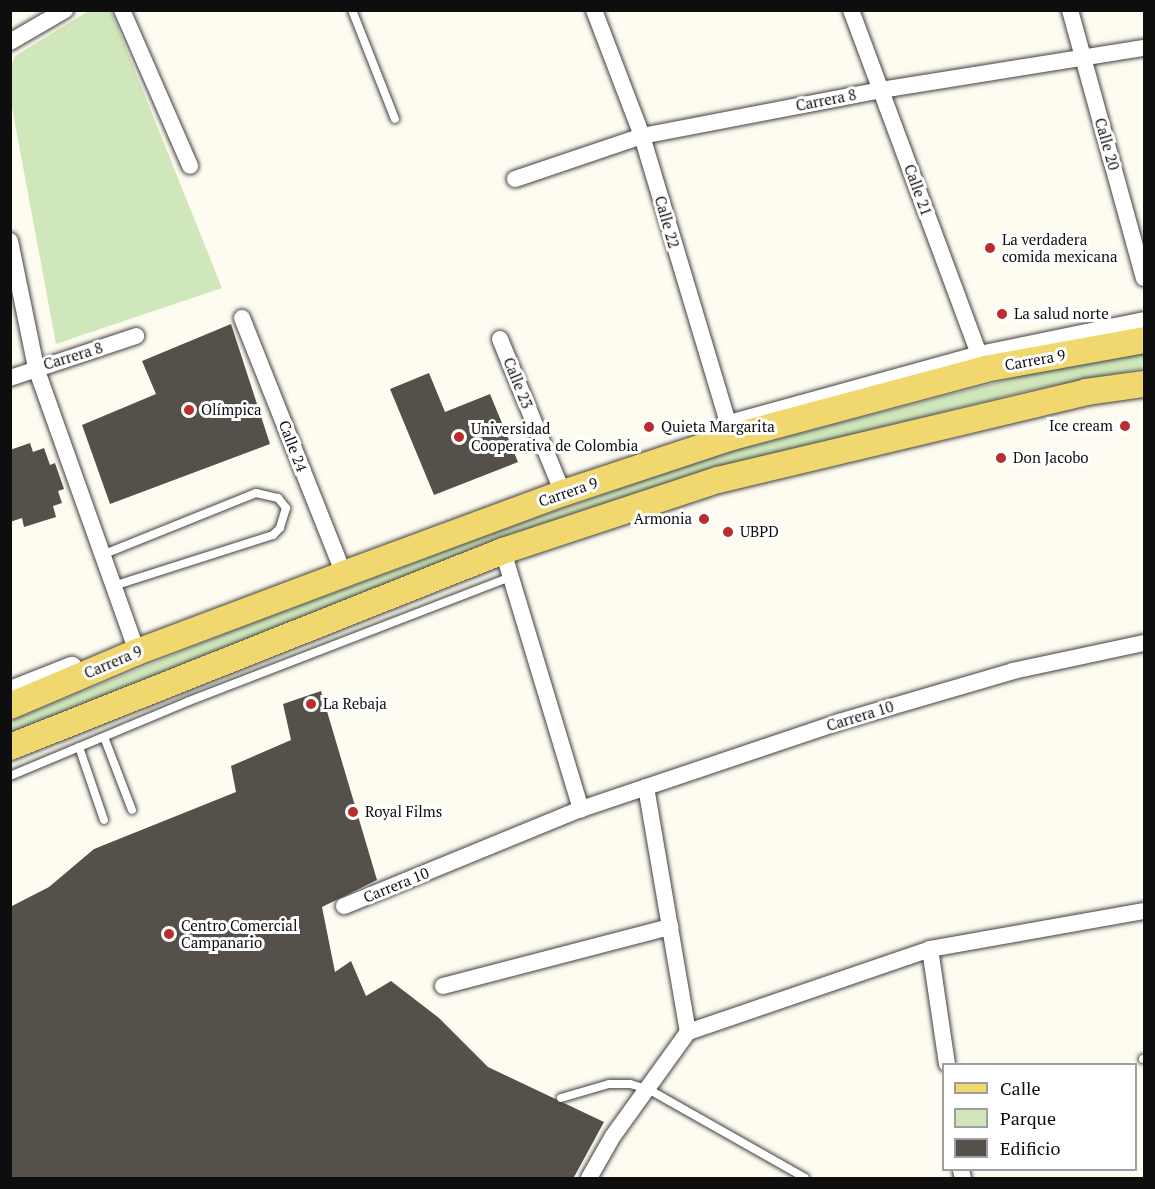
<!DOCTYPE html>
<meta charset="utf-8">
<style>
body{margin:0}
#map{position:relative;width:1155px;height:1189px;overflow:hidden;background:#fefcf0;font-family:"PT Serif",serif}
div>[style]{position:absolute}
.green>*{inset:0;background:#d0e7bb}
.building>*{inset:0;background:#56504b}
.roads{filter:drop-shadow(0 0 2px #414141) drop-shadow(0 0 2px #414141)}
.service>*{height:8px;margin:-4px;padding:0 4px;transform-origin:4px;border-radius:4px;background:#fff}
.minor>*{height:16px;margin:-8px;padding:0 8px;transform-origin:8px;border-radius:8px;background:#fff}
.tertiary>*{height:21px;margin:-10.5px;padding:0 10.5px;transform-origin:10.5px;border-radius:10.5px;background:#fff}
.primary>*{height:26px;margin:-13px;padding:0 13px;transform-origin:13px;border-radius:13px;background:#f1d86e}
.dots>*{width:16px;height:16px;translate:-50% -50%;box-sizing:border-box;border:3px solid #fff;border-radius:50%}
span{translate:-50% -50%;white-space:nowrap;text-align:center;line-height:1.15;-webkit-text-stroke:6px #fff;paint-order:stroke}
.street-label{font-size:15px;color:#0e0e0e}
.poi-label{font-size:15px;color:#0e0e0e}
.left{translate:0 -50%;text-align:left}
.right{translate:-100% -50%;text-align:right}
.frame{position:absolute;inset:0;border:12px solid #0e0e0e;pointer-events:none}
.legend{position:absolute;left:942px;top:1063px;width:195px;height:108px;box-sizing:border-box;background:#fff;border:2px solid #9f9f9f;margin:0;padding:8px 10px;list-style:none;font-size:18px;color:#0e0e0e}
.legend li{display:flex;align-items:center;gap:12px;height:30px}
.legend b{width:30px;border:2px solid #9f9f9f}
</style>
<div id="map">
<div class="green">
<i style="clip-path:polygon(90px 10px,111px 11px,222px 288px,56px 344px,11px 102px,11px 65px,15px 56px)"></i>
<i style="clip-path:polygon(1144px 352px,1144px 368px,1027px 391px,726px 465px,519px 536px,11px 737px,10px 721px,237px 629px,517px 524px,724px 453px,1021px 376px)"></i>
</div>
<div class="building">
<i style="clip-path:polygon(231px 324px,270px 444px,110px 504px,82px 425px,156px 394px,142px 361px)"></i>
<i style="clip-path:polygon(429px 373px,445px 412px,490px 394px,518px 462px,434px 495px,390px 389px)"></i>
<i style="clip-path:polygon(30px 443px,33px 452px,44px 448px,50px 465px,55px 463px,64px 489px,58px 491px,62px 503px,53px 506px,56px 517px,24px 527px,22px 518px,10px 522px,10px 450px)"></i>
<i style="clip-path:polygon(321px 691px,377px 880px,322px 907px,335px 972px,351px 961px,366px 996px,391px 981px,439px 1018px,488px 1067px,604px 1122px,573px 1179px,10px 1179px,10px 907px,49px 887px,94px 849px,236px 792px,231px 766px,291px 740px,283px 704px)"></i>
</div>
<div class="roads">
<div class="service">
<i style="left:352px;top:10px;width:117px;rotate:68.5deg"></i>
<i style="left:102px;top:555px;width:166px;rotate:-21.9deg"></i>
<i style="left:256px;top:493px;width:23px;rotate:13deg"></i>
<i style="left:278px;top:498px;width:13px;rotate:51deg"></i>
<i style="left:286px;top:508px;width:21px;rotate:107deg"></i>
<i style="left:280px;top:528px;width:10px;rotate:135deg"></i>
<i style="left:273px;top:535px;width:168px;rotate:162.3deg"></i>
<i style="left:104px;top:737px;width:78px;rotate:69deg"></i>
<i style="left:79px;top:747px;width:77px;rotate:71.1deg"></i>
<i style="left:10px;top:776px;width:194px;rotate:-22.7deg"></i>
<i style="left:189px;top:701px;width:345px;rotate:-21.1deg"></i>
<i style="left:1143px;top:1059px;width:1px"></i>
<i style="left:561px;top:1098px;width:50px;rotate:-16.3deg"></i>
<i style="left:609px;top:1084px;width:21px"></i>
<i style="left:630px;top:1084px;width:19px;rotate:16deg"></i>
<i style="left:648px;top:1089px;width:180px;rotate:29.5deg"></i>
</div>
<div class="minor">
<i style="left:122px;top:10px;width:170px;rotate:66.4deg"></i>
<i style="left:594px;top:10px;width:135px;rotate:69.1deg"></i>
<i style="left:642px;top:136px;width:313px;rotate:73.3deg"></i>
<i style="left:851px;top:10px;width:381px;rotate:69.6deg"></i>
<i style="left:1070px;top:10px;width:278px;rotate:74.6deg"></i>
<i style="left:10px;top:42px;width:64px;rotate:-30.2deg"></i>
<i style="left:515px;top:179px;width:134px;rotate:-18.7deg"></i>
<i style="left:642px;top:136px;width:243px;rotate:-10.9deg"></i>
<i style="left:881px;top:90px;width:266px;rotate:-9.1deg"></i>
<i style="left:10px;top:241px;width:130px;rotate:78.4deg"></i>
<i style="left:36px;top:368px;width:301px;rotate:70.4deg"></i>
<i style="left:242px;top:318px;width:276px;rotate:68.3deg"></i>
<i style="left:500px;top:339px;width:166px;rotate:67.8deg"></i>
<i style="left:10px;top:378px;width:133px;rotate:-18.4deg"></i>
<i style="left:503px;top:551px;width:270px;rotate:73.2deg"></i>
<i style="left:646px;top:787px;width:249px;rotate:80.3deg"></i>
<i style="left:344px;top:906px;width:256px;rotate:-22.3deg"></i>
<i style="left:581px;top:809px;width:272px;rotate:-18.6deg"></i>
<i style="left:839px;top:722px;width:181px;rotate:-16.3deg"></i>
<i style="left:1013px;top:671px;width:134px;rotate:-12.1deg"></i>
<i style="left:930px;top:949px;width:116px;rotate:81.6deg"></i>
<i style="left:443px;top:986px;width:235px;rotate:-14.6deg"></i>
<i style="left:961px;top:1170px;width:8px;rotate:76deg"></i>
<i style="left:589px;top:1178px;width:48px;rotate:-60.3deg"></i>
<i style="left:613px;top:1136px;width:128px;rotate:-54.2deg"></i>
<i style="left:688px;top:1032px;width:256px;rotate:-18.9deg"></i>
<i style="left:930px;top:949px;width:217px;rotate:-10.1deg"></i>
</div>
<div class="tertiary">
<i style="left:725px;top:426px;width:264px;rotate:-15.4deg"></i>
<i style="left:980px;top:356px;width:167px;rotate:-11.7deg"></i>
<i style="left:10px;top:691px;width:66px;rotate:-21.5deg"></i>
</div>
<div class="primary">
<i style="left:10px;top:706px;width:138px;rotate:-23deg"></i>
<i style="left:137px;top:652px;width:221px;rotate:-20.6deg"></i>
<i style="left:344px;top:574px;width:233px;rotate:-20.3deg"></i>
<i style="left:563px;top:493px;width:178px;rotate:-18.3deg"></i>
<i style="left:732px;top:437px;width:262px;rotate:-15deg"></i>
<i style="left:985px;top:369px;width:162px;rotate:-10.3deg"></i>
<i style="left:10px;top:747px;width:531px;rotate:-21.68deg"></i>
<i style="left:503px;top:551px;width:226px;rotate:-18.3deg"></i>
<i style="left:718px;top:480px;width:378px;rotate:-13.4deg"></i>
<i style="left:1086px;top:392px;width:59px;rotate:-7.9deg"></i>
</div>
</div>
<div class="dots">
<i style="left:990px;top:248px;background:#b82e2d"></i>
<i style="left:1002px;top:314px;background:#b82e2d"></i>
<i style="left:189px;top:410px;background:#b82e2d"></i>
<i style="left:1125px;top:426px;background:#b82e2d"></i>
<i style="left:649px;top:427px;background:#b82e2d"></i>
<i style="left:459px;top:437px;background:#b82e2d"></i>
<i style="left:1001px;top:458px;background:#b82e2d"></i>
<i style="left:704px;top:519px;background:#b82e2d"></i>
<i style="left:728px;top:532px;background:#b82e2d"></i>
<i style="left:311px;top:704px;background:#b82e2d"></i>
<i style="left:353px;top:812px;background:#b82e2d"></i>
<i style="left:169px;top:934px;background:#b82e2d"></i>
</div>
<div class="street-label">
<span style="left:826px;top:100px;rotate:-11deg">Carrera 8</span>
<span style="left:1107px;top:144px;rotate:74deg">Calle 20</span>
<span style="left:918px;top:190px;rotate:70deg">Calle 21</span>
<span style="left:667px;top:222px;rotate:74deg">Calle 22</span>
<span style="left:73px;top:356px;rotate:-17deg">Carrera 8</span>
<span style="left:1035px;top:360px;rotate:-10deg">Carrera 9</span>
<span style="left:518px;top:383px;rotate:68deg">Calle 23</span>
<span style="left:293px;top:446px;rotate:69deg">Calle 24</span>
<span style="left:568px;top:492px;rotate:-19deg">Carrera 9</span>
<span style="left:113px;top:662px;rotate:-23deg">Carrera 9</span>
<span style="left:860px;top:716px;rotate:-17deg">Carrera 10</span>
<span style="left:396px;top:885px;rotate:-22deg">Carrera 10</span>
</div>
<div class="poi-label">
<span class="left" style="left:1002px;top:248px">La verdadera<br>comida mexicana</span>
<span class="left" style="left:1014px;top:314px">La salud norte</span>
<span class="left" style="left:201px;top:410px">Olímpica</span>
<span class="right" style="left:1113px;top:426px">Ice cream</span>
<span class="left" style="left:661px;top:427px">Quieta Margarita</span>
<span class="left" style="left:471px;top:437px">Universidad<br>Cooperativa de Colombia</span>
<span class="left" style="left:1013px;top:458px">Don Jacobo</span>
<span class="right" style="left:692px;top:519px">Armonia</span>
<span class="left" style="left:740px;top:532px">UBPD</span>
<span class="left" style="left:323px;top:704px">La Rebaja</span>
<span class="left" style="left:365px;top:812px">Royal Films</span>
<span class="left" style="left:181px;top:934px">Centro Comercial<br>Campanario</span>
</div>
<div class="frame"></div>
<ul class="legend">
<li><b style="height:8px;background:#f1d86e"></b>Calle</li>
<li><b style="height:16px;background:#d0e7bb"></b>Parque</li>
<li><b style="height:16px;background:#56504b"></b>Edificio</li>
</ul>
</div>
